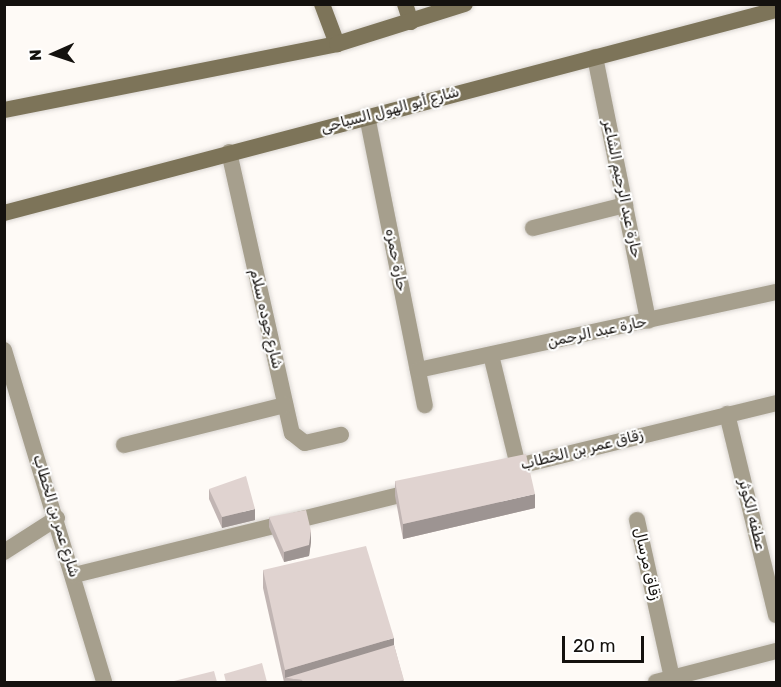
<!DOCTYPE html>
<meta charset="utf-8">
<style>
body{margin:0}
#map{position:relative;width:781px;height:687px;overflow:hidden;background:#fefaf6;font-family:Rubik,Cairo,sans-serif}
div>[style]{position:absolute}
.roads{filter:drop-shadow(0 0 2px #d9d5d1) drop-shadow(0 0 2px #d9d5d1)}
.minor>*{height:16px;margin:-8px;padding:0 8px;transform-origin:8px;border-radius:8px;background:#a69f8d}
.secondary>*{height:16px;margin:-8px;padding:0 8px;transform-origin:8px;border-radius:8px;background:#7d7459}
.wall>*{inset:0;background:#c1b5b3}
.shaded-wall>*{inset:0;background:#9d9492}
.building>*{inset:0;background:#e0d3d0}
span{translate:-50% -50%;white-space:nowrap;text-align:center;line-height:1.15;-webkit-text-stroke:4.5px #fff;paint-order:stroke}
.street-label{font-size:15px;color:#14110e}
.frame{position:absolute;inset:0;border:6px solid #14110e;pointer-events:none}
.north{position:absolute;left:24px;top:24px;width:60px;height:60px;-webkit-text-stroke:4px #fff;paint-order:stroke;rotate:267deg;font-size:16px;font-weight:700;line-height:24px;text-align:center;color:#14110e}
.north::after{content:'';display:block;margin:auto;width:21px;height:27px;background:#14110e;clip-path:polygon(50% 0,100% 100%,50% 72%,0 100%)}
.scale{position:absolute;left:562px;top:636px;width:82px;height:27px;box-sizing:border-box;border:3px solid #14110e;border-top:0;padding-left:8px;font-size:18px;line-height:21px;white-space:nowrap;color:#14110e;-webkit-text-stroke:4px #fff;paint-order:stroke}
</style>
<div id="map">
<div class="roads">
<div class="minor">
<i style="left:595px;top:57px;width:269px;rotate:78.6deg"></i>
<i style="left:367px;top:116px;width:295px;rotate:78.7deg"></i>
<i style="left:229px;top:152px;width:288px;rotate:77.4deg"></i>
<i style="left:292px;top:433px;width:16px;rotate:38deg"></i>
<i style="left:305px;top:443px;width:37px;rotate:-13deg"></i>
<i style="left:533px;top:228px;width:95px;rotate:-14deg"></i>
<i style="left:4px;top:350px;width:347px;rotate:73.2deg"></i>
<i style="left:491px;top:355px;width:114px;rotate:76.3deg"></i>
<i style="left:418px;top:370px;width:366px;rotate:-12.3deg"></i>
<i style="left:727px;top:414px;width:207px;rotate:76.3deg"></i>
<i style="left:124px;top:445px;width:166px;rotate:-14deg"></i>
<i style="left:506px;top:469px;width:278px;rotate:-13.7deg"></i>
<i style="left:637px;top:520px;width:162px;rotate:77.5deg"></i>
<i style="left:4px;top:552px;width:63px;rotate:-32.7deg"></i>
<i style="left:74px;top:575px;width:353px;rotate:-13.8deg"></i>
<i style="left:656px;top:682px;width:124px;rotate:-14.5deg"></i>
</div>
<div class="secondary">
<i style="left:322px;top:4px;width:43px;rotate:69.4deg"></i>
<i style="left:405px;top:4px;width:19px;rotate:72deg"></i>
<i style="left:4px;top:110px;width:339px;rotate:-11.2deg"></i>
<i style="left:337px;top:44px;width:134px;rotate:-17.4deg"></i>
<i style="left:4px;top:213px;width:798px;rotate:-14.73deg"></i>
</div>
</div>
<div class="wall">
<i style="clip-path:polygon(395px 481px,535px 508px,403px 539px,395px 496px)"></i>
<i style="clip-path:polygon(209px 489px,255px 520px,222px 528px,209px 499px)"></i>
<i style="clip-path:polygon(269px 517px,311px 542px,309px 556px,284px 562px,269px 527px)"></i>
<i style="clip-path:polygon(263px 570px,394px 645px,404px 682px,284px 682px,263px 588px)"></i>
</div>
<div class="shaded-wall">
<i style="clip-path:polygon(535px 494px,535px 508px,403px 539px,403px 524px)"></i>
<i style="clip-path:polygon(255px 509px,255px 520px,222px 528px,222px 517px)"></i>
<i style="clip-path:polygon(311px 531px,311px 542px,309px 556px,284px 562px,284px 552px)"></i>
<i style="clip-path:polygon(394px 638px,394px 656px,302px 680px,285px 678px,285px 682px,285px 670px)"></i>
</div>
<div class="building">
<i style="clip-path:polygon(526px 454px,535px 494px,403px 524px,395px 481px)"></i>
<i style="clip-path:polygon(246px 476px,255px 509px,222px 517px,209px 489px)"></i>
<i style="clip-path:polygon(306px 510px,311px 531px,309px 545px,284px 552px,269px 517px)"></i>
<i style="clip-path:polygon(366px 546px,394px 638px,285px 670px,263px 570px)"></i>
<i style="clip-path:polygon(394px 645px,404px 680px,393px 682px,303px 682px,302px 680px,285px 678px)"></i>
<i style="clip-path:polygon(262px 663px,267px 682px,226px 682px,224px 674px)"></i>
<i style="clip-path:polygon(214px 671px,217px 682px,170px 682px)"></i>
</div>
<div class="street-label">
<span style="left:390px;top:110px;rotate:-15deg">شارع أبو الهول السياحى</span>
<span style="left:622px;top:189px;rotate:78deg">حارة عبد الرحيم الشاعر</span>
<span style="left:396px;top:260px;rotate:79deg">حارة حمزه</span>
<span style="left:266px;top:319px;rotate:77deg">شارع جوده سلام</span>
<span style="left:597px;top:332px;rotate:-12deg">حارة عبد الرحمن</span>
<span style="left:582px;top:450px;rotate:-14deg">زقاق عمر بن الخطاب</span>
<span style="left:752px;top:515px;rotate:76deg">عطفه الكوثر</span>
<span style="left:56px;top:516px;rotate:73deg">شارع عمر بن الخطاب</span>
<span style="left:647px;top:564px;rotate:77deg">زقاق مرسال</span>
</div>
<div class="frame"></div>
<div class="north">N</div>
<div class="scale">20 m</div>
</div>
